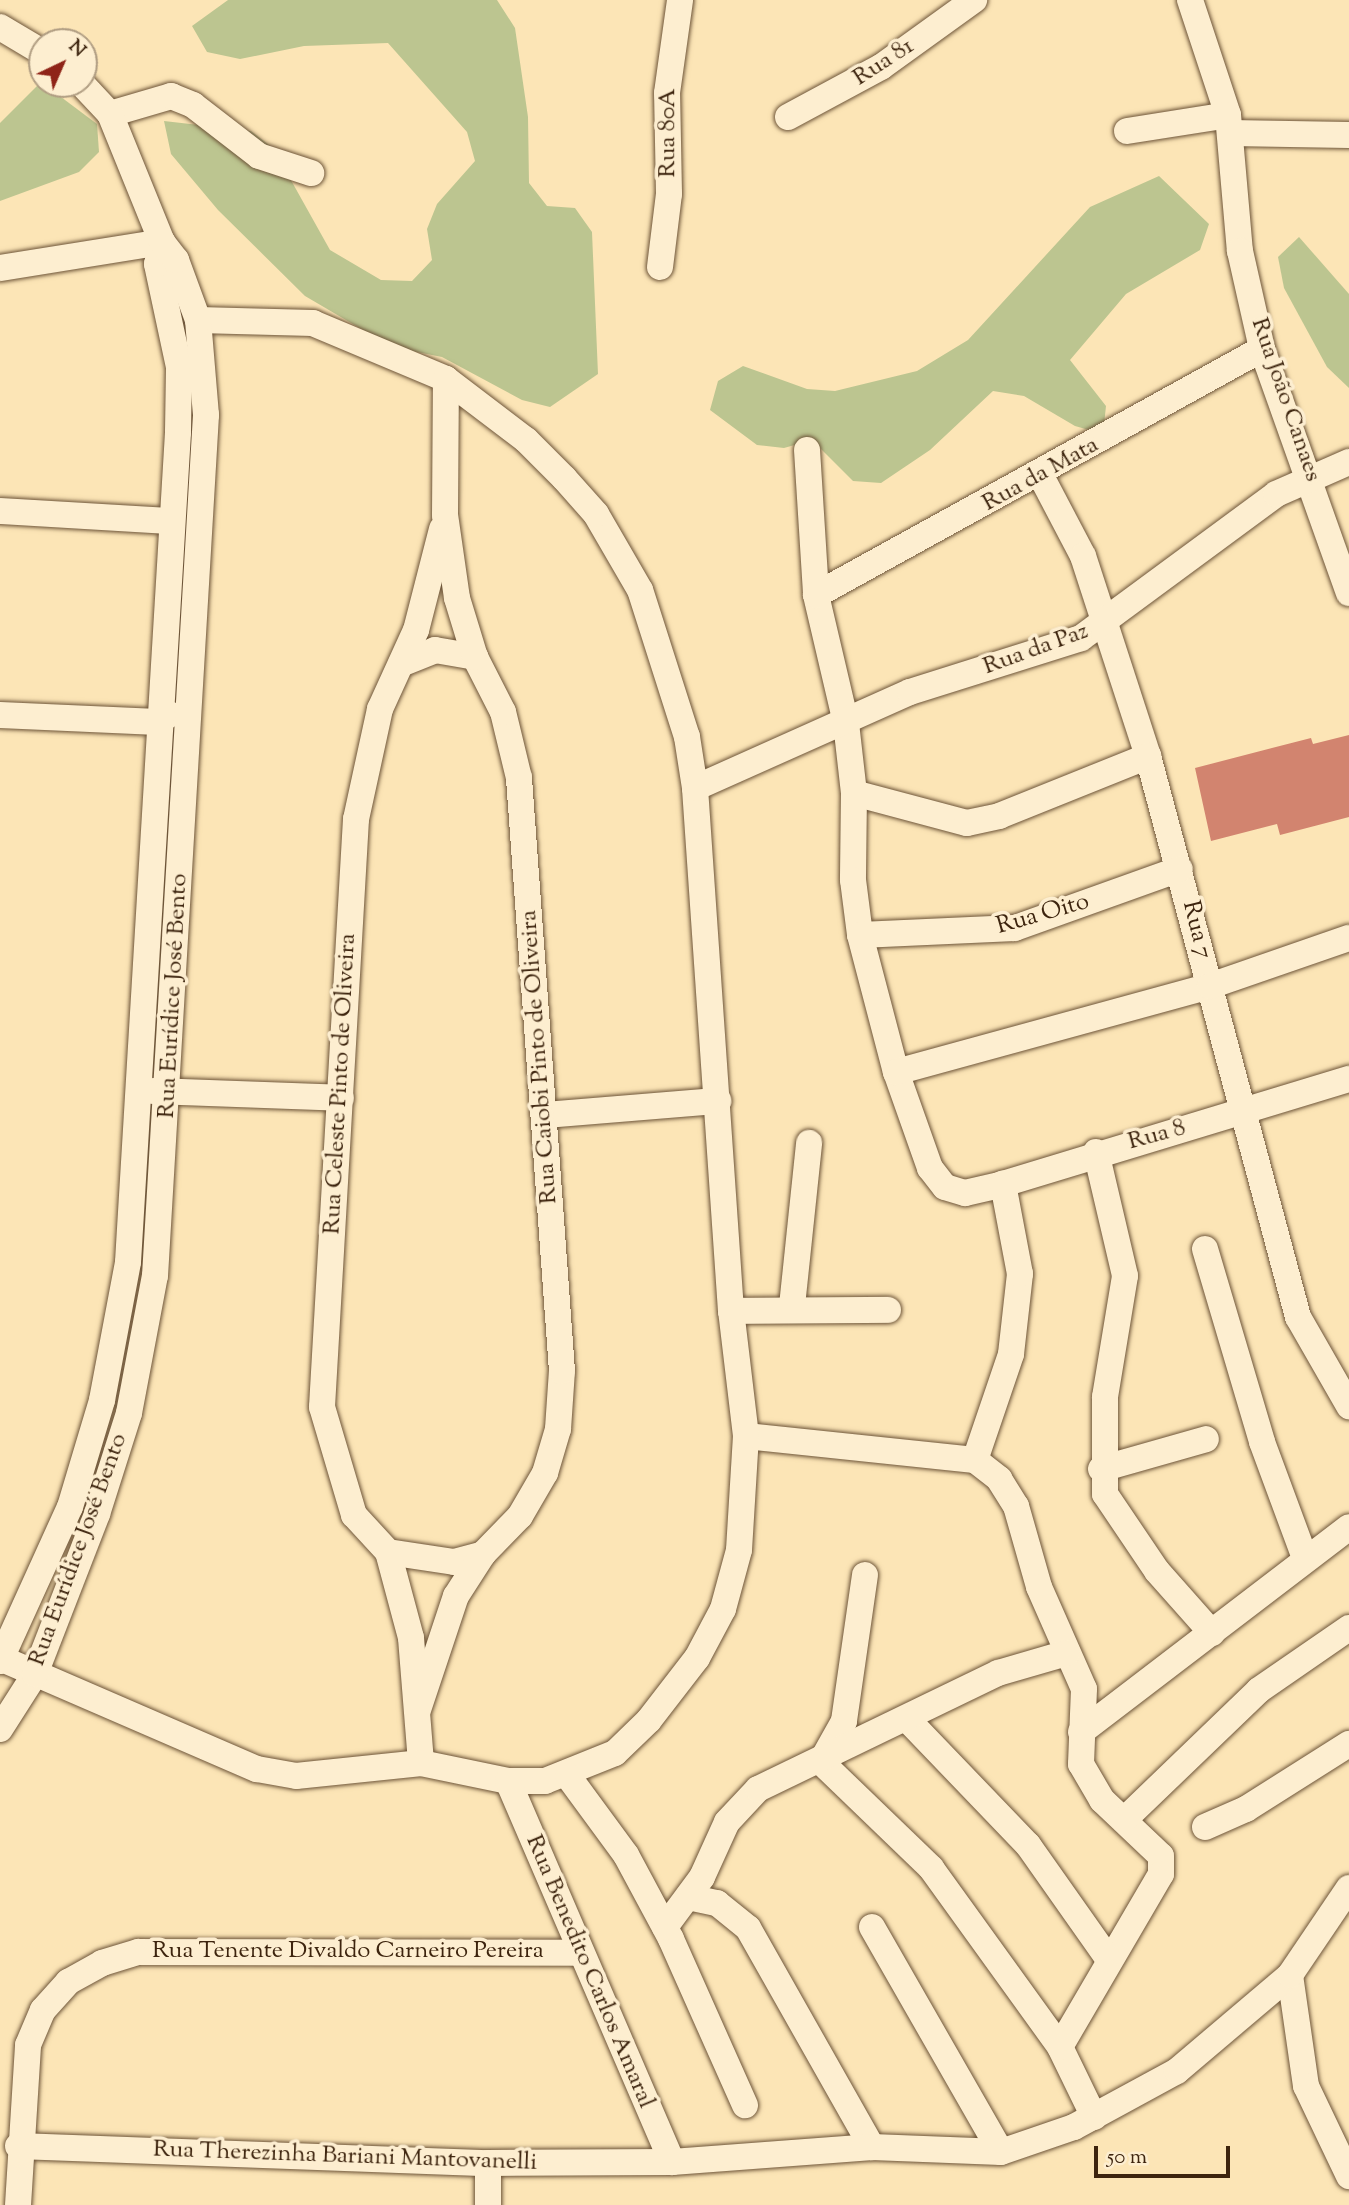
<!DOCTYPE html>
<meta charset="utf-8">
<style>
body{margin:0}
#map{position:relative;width:1349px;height:2205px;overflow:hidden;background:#fce5b6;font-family:"Sorts Mill Goudy",serif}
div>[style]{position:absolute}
.green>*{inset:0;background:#bcc590}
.building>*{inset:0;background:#d2846f}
.roads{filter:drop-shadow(0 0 2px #6d5438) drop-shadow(0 0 2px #6d5438)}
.minor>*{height:26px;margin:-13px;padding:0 13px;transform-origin:13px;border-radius:13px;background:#fdeed0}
span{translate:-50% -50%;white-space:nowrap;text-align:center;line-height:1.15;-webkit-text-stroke:7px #fdeed0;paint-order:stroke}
.street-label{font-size:24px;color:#3d240e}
.north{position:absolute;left:28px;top:28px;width:70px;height:70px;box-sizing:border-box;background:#fdeed0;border:2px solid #b09d82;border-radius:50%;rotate:44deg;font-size:19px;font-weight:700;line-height:28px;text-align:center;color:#3d240e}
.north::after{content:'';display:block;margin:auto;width:24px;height:32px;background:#8f2418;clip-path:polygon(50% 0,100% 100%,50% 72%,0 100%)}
.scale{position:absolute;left:1094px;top:2146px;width:136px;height:32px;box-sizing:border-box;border:4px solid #3d240e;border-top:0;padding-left:9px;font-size:21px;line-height:24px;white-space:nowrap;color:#3d240e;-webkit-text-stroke:5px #fdeed0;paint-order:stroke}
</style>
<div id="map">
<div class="green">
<i style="clip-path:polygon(228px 0,497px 0,515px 28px,528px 117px,529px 183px,547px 206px,575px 208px,592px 232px,598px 374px,550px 407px,522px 400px,442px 357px,392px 347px,305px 296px,218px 210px,171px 154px,164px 121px,251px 131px,273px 148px,330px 250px,381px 280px,412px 281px,432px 260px,427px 229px,437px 204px,475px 161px,467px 132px,388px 43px,304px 46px,240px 59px,207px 52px,192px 26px)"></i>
<i style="clip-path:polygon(41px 82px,97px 124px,99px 152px,79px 172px,0 201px,0 123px)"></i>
<i style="clip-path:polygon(1159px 176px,1209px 224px,1200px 250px,1126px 294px,1070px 360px,1106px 406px,1103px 434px,1075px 426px,1024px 396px,993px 391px,930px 450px,881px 483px,853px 481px,812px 440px,784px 448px,757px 445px,710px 410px,718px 381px,743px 366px,807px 389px,835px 391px,917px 371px,968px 340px,1090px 207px)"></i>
<i style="clip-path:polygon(1299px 237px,1349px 294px,1349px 388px,1327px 367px,1284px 288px,1278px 257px)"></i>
</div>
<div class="building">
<i style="clip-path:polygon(1349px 735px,1349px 817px,1280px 835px,1277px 824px,1211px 841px,1195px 768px,1311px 738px,1313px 744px)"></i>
</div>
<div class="roads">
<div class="minor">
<i style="left:1190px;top:0;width:121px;rotate:71.7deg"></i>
<i style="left:1228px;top:115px;width:137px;rotate:85deg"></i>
<i style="left:1240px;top:251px;width:100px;rotate:77.3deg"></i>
<i style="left:1262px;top:349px;width:259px;rotate:70.4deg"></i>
<i style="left:0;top:27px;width:49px;rotate:30.8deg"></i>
<i style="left:110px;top:114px;width:64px;rotate:-16.4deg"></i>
<i style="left:171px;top:96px;width:24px;rotate:22deg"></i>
<i style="left:193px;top:105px;width:83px;rotate:37.7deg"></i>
<i style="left:259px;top:156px;width:55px;rotate:18.1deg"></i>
<i style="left:788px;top:117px;width:106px;rotate:-28.3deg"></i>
<i style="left:881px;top:67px;width:115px;rotate:-35.8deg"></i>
<i style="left:1127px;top:131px;width:102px;rotate:-9deg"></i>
<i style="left:1230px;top:133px;width:119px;rotate:1deg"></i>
<i style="left:660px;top:267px;width:74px;rotate:-83deg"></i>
<i style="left:669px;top:194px;width:101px;rotate:-91.1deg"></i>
<i style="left:667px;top:93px;width:94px;rotate:-82deg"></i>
<i style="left:0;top:268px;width:164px;rotate:-9.1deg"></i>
<i style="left:807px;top:450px;width:145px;rotate:86.4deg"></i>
<i style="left:816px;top:595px;width:131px;rotate:76.8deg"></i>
<i style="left:846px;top:723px;width:70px;rotate:83.5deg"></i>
<i style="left:854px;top:793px;width:87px;rotate:90.7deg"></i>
<i style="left:853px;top:880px;width:55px;rotate:82.7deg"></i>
<i style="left:860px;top:935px;width:142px;rotate:75.3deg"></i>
<i style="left:896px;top:1072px;width:102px;rotate:70.5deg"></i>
<i style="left:930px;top:1168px;width:24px;rotate:52deg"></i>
<i style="left:945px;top:1187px;width:21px;rotate:17deg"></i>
<i style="left:965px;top:1193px;width:39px;rotate:-13deg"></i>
<i style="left:1003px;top:1184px;width:362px;rotate:-16.9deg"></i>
<i style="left:1041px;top:476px;width:90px;rotate:62.3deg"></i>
<i style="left:1083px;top:556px;width:210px;rotate:72deg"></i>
<i style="left:1148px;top:756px;width:581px;rotate:75.03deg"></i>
<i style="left:1298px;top:1317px;width:103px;rotate:60.2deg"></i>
<i style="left:0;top:511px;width:169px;rotate:3.4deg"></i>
<i style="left:442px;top:529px;width:104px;rotate:104.4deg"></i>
<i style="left:416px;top:630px;width:87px;rotate:114.5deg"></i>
<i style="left:380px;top:709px;width:113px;rotate:102.3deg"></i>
<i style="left:356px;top:819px;width:589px;rotate:93.31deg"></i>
<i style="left:322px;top:1407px;width:113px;rotate:73.5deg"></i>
<i style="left:354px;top:1515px;width:50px;rotate:47.4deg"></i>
<i style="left:388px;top:1552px;width:67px;rotate:8.6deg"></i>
<i style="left:454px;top:1562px;width:30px;rotate:-15deg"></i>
<i style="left:816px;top:595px;width:509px;rotate:-28.88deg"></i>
<i style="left:401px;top:664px;width:37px;rotate:-22deg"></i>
<i style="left:435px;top:650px;width:41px;rotate:9.9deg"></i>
<i style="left:0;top:715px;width:158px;rotate:2.5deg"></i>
<i style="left:158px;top:722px;width:14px;rotate:-34deg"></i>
<i style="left:695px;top:788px;width:235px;rotate:-24.1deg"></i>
<i style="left:910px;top:692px;width:179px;rotate:-17.5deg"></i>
<i style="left:1081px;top:638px;width:242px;rotate:-36.4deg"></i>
<i style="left:1276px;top:494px;width:80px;rotate:-23.7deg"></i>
<i style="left:854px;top:793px;width:117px;rotate:14.9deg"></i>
<i style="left:967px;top:823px;width:33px;rotate:-12deg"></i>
<i style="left:999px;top:816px;width:161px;rotate:-21.9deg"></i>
<i style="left:860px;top:935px;width:155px;rotate:-2.6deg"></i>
<i style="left:1015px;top:928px;width:175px;rotate:-19.7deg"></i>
<i style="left:896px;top:1072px;width:326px;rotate:-15.3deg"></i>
<i style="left:1210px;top:986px;width:147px;rotate:-19.1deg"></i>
<i style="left:153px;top:1091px;width:188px;rotate:2.1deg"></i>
<i style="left:546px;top:1115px;width:173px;rotate:-4.7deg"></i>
<i style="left:1096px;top:1152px;width:127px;rotate:76.8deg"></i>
<i style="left:1125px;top:1276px;width:123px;rotate:99.4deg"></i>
<i style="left:1105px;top:1397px;width:97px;rotate:90deg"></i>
<i style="left:1105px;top:1494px;width:93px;rotate:56deg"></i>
<i style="left:1157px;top:1571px;width:83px;rotate:48.4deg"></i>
<i style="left:1205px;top:1249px;width:201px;rotate:73.5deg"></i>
<i style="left:1262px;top:1442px;width:124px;rotate:69.7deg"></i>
<i style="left:792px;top:1306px;width:164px;rotate:-84deg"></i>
<i style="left:731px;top:1311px;width:157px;rotate:-0.4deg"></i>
<i style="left:746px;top:1436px;width:230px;rotate:6deg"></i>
<i style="left:975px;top:1460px;width:31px;rotate:38deg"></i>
<i style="left:999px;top:1479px;width:32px;rotate:58deg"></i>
<i style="left:1016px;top:1506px;width:84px;rotate:74.1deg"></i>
<i style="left:1039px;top:1587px;width:111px;rotate:66.2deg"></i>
<i style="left:1084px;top:1689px;width:75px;rotate:92.3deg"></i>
<i style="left:1081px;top:1764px;width:42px;rotate:59.7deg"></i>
<i style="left:1102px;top:1800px;width:81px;rotate:43.5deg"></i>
<i style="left:1161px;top:1856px;width:18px;rotate:90deg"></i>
<i style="left:1161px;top:1874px;width:200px;rotate:120.3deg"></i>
<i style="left:1060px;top:2047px;width:78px;rotate:64.1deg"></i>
<i style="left:975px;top:1460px;width:112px;rotate:-71.2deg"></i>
<i style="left:1011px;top:1354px;width:81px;rotate:-83.6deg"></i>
<i style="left:1020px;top:1274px;width:92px;rotate:-100.7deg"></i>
<i style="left:1101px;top:1469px;width:109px;rotate:-15.9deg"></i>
<i style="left:388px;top:1552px;width:89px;rotate:75deg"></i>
<i style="left:411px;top:1638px;width:125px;rotate:85.4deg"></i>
<i style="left:865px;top:1575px;width:148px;rotate:98.2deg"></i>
<i style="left:844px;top:1721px;width:47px;rotate:119.3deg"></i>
<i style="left:821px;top:1762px;width:153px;rotate:43.9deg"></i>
<i style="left:931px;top:1868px;width:221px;rotate:54.2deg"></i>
<i style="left:0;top:1658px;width:280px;rotate:23.4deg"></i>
<i style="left:257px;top:1769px;width:40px;rotate:10deg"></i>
<i style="left:296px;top:1776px;width:126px;rotate:-5.9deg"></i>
<i style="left:421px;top:1763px;width:89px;rotate:11.7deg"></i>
<i style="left:508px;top:1781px;width:37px"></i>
<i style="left:545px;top:1781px;width:75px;rotate:-21.8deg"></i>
<i style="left:615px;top:1753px;width:47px;rotate:-44.1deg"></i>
<i style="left:649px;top:1720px;width:78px;rotate:-52.3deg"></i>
<i style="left:697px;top:1658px;width:55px;rotate:-62deg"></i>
<i style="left:723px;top:1609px;width:61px;rotate:-74.8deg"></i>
<i style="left:739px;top:1550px;width:114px;rotate:-86.5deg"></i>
<i style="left:746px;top:1436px;width:126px;rotate:-96.8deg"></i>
<i style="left:731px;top:1311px;width:524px;rotate:-93.94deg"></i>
<i style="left:695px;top:788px;width:52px;rotate:-98.9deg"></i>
<i style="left:687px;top:737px;width:154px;rotate:-107.7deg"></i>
<i style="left:640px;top:590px;width:88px;rotate:-120.1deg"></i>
<i style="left:596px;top:514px;width:48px;rotate:-131.6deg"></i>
<i style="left:564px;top:478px;width:54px;rotate:-135deg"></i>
<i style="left:526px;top:440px;width:101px;rotate:-142.7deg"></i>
<i style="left:446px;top:379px;width:144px;rotate:-157.2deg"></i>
<i style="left:313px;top:323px;width:115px;rotate:-178.5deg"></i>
<i style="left:0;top:1661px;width:169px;rotate:-65.6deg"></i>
<i style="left:70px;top:1507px;width:112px;rotate:-73.3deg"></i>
<i style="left:102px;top:1400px;width:140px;rotate:-79.3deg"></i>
<i style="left:128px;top:1262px;width:832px;rotate:-86.55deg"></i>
<i style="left:178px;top:432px;width:65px;rotate:-89.1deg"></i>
<i style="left:179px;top:367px;width:105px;rotate:-102.1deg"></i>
<i style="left:157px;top:264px;width:23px;rotate:-77deg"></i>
<i style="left:418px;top:1710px;width:120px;rotate:-71.6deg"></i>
<i style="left:456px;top:1596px;width:50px;rotate:-57.3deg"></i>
<i style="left:483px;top:1554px;width:53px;rotate:-45.8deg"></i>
<i style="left:520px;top:1516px;width:50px;rotate:-59.8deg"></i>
<i style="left:545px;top:1473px;width:46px;rotate:-73.5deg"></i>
<i style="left:558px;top:1429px;width:58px;rotate:-86.1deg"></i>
<i style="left:562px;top:1371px;width:595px;rotate:-94.15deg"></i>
<i style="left:519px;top:778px;width:68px;rotate:-103.6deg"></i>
<i style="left:503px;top:712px;width:62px;rotate:-117deg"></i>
<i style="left:475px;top:657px;width:62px;rotate:-107deg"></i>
<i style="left:457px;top:598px;width:84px;rotate:-98.2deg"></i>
<i style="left:445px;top:515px;width:136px;rotate:-89.6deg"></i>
<i style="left:907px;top:1719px;width:175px;rotate:46.2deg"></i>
<i style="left:1028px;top:1845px;width:141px;rotate:54.8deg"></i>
<i style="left:0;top:1729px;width:65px;rotate:-57.5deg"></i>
<i style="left:35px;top:1674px;width:172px;rotate:-68.8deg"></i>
<i style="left:97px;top:1514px;width:106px;rotate:-72.4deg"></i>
<i style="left:129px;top:1413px;width:139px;rotate:-79.3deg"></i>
<i style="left:155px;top:1276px;width:863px;rotate:-86.61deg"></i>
<i style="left:206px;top:415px;width:95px;rotate:-94.8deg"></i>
<i style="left:198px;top:320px;width:64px;rotate:-110.1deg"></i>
<i style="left:176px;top:260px;width:23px;rotate:-128deg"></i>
<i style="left:162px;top:242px;width:138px;rotate:-112.1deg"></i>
<i style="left:110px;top:114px;width:41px;rotate:-133deg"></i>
<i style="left:1081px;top:1732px;width:337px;rotate:-37.4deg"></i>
<i style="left:568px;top:1776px;width:98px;rotate:53.7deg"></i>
<i style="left:626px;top:1855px;width:95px;rotate:61.8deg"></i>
<i style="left:671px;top:1939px;width:182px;rotate:66deg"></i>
<i style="left:508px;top:1781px;width:415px;rotate:66.7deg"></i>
<i style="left:1124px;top:1820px;width:187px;rotate:-43.9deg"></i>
<i style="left:1259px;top:1690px;width:109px;rotate:-34.6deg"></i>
<i style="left:1205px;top:1827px;width:45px;rotate:-23.7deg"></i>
<i style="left:1246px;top:1809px;width:122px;rotate:-32.3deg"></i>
<i style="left:688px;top:1897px;width:30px;rotate:12deg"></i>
<i style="left:717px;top:1903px;width:40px;rotate:39deg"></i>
<i style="left:748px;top:1928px;width:252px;rotate:60.5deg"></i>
<i style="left:665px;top:1927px;width:62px;rotate:-53.5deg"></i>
<i style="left:702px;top:1877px;width:60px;rotate:-65.6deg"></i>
<i style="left:727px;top:1822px;width:45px;rotate:-46.8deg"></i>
<i style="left:758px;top:1789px;width:267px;rotate:-25.8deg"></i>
<i style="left:998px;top:1673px;width:72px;rotate:-16.2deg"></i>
<i style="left:872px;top:1927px;width:259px;rotate:60.2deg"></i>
<i style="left:1290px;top:1975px;width:112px;rotate:81.8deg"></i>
<i style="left:1306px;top:2086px;width:100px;rotate:64.5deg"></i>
<i style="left:18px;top:2146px;width:470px;rotate:2.1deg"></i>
<i style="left:488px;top:2163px;width:184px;rotate:-0.3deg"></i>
<i style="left:672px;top:2162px;width:201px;rotate:-4.3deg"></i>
<i style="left:872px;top:2147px;width:129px;rotate:2.2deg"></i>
<i style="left:1001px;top:2152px;width:77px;rotate:-18.9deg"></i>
<i style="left:1074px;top:2127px;width:117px;rotate:-28.5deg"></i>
<i style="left:1177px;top:2071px;width:148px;rotate:-40.3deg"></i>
<i style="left:1290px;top:1975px;width:105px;rotate:-55.9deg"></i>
<i style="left:18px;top:2205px;width:160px;rotate:-86.4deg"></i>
<i style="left:28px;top:2045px;width:38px;rotate:-67deg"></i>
<i style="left:43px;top:2010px;width:38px;rotate:-48deg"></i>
<i style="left:68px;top:1982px;width:39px;rotate:-29deg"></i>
<i style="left:102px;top:1963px;width:38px;rotate:-17deg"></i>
<i style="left:138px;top:1952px;width:439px;rotate:0.1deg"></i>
<i style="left:488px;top:2205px;width:42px;rotate:-90deg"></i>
</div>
</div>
<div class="street-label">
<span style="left:884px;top:63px;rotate:-33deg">Rua 81</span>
<span style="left:669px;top:133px;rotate:-90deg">Rua 80A</span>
<span style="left:1285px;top:400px;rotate:71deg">Rua João Canaes</span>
<span style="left:1041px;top:475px;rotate:-29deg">Rua da Mata</span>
<span style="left:1036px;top:650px;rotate:-20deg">Rua da Paz</span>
<span style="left:1043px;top:915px;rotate:-16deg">Rua Oito</span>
<span style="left:1196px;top:930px;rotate:76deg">Rua 7</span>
<span style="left:174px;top:996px;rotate:-87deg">Rua Eurídice José Bento</span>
<span style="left:540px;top:1057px;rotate:-94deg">Rua Caiobi Pinto de Oliveira</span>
<span style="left:341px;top:1084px;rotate:-87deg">Rua Celeste Pinto de Oliveira</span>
<span style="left:1157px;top:1136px;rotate:-15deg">Rua 8</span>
<span style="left:79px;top:1550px;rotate:-70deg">Rua Eurídice José Bento</span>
<span style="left:348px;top:1952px">Rua Tenente Divaldo Carneiro Pereira</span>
<span style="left:589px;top:1972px;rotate:67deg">Rua Benedito Carlos Amaral</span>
<span style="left:345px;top:2157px;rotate:2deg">Rua Therezinha Bariani Mantovanelli</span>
</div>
<div class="north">N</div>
<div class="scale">50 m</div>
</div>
